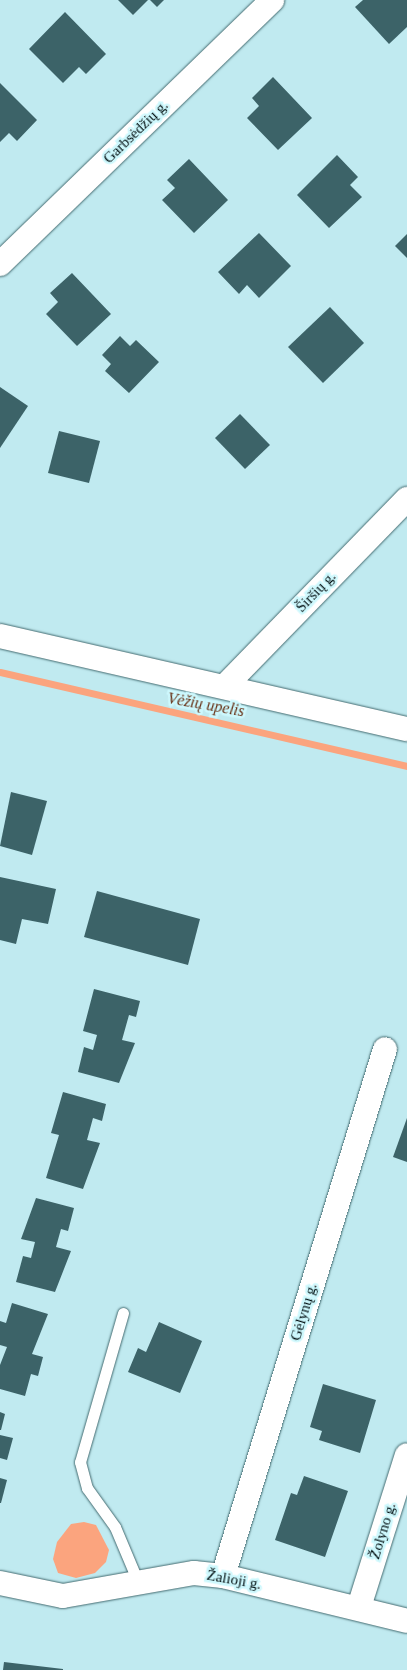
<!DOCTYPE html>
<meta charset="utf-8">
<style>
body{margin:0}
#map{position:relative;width:407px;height:1670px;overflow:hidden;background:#c0eaf0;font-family:Georgia,serif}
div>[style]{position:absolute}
.water>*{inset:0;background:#fba47e}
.stream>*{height:7px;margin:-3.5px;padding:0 3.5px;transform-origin:3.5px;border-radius:3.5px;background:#fba47e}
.building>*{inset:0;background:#3c6368}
.roads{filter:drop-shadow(0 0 1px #446b70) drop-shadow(0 0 1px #446b70)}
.lane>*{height:11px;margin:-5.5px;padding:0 5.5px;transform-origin:5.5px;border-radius:5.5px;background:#fff}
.street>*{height:24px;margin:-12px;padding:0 12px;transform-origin:12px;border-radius:12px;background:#fff}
span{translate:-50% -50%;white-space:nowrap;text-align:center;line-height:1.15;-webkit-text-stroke:5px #cdf8fd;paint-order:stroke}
.street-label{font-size:15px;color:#010e10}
.water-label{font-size:16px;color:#663015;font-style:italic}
</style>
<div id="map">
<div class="water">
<i style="clip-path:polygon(84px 1522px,96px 1525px,109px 1550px,106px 1562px,95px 1573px,76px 1578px,58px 1573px,53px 1559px,57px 1542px,71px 1524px)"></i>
</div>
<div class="stream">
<i style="left:0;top:672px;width:418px;rotate:13deg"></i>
</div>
<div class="building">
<i style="clip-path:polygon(118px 0,148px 0,133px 15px)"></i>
<i style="clip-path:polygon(150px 0,164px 0,157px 7px)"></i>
<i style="clip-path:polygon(363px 0,407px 0,407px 27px,389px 44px,355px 7px)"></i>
<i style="clip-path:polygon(65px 12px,106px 54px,86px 74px,79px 67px,63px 83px,29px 49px)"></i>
<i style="clip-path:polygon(273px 77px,312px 118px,278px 150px,247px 118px,259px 106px,252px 98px)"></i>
<i style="clip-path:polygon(0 83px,37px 120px,17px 141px,9px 133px,0 142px)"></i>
<i style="clip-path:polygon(337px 155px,358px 177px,350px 185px,362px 197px,329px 228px,297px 195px)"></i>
<i style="clip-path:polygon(189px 159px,228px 200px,194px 233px,162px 200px,175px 188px,167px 180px)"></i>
<i style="clip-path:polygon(259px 233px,291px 266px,259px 298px,247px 285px,239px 294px,218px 272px)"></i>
<i style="clip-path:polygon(407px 234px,407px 258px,395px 246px)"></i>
<i style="clip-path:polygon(72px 273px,111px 314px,77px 346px,46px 314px,58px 302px,50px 293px)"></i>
<i style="clip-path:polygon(330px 307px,364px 343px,323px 383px,288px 347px)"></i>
<i style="clip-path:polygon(120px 336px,130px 346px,136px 340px,159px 362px,129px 393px,105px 371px,111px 364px,102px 355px)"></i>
<i style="clip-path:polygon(0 387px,28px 406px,0 448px)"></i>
<i style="clip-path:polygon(240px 414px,270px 445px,245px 469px,215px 438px)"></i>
<i style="clip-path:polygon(59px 431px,100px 441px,89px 483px,48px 473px)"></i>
<i style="clip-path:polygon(11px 792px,47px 801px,32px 855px,0 846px)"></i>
<i style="clip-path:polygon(0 877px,56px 889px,48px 924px,22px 919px,16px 944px,0 940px)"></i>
<i style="clip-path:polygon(97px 891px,200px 919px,188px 965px,84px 937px)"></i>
<i style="clip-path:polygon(94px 989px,140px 1001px,136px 1017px,129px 1015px,122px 1040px,135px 1043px,119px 1083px,78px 1072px,84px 1047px,93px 1050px,97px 1035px,83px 1031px)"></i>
<i style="clip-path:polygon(63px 1092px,106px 1104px,102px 1121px,93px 1118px,87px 1140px,100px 1143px,83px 1189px,46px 1178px,59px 1135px,51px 1133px)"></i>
<i style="clip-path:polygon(407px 1118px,407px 1162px,393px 1157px)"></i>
<i style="clip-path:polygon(36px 1198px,74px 1208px,68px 1231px,61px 1229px,56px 1247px,71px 1251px,55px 1292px,16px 1282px,23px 1256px,31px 1258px,35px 1242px,21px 1239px)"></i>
<i style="clip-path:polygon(12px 1303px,48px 1314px,32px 1354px,43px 1357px,38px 1376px,31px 1374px,25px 1396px,0 1389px,0 1365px,7px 1347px,0 1345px,0 1321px,6px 1323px)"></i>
<i style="clip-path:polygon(159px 1322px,202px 1341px,180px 1393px,128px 1372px,138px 1348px,146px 1352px)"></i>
<i style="clip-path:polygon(323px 1384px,376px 1400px,360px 1453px,319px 1440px,322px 1431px,310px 1427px)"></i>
<i style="clip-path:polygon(0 1412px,5px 1414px,1px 1430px,0 1430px)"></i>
<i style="clip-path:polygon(0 1435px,13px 1438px,7px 1460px,0 1458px)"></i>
<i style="clip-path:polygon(304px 1476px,348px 1491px,325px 1557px,275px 1540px,291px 1493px,297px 1495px)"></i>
<i style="clip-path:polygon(0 1478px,7px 1480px,1px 1503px,0 1503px)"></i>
<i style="clip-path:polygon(4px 1662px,63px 1669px,63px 1670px,3px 1670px)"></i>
</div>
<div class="roads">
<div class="lane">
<i style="left:123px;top:1313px;width:155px;rotate:106.1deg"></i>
<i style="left:80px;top:1462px;width:27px;rotate:75deg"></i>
<i style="left:87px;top:1488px;width:48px;rotate:54.3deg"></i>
<i style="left:115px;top:1527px;width:62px;rotate:67.2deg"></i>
</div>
<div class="street">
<i style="left:0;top:264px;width:379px;rotate:-44.1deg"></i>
<i style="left:0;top:636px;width:417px;rotate:12.9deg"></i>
<i style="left:225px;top:686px;width:261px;rotate:-45.8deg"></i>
<i style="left:223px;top:1576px;width:551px;rotate:-72.91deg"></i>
<i style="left:0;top:1583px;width:64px;rotate:11.7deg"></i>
<i style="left:63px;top:1596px;width:133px;rotate:-10deg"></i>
<i style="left:194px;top:1573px;width:29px;rotate:6deg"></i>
<i style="left:223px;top:1576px;width:189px;rotate:13.7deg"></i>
<i style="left:359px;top:1607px;width:159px;rotate:-72.5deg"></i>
</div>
</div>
<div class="street-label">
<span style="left:136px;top:132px;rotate:-44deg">Garbsėdžių g.</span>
<span style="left:316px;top:592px;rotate:-46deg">Širšių g.</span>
<span style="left:304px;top:1312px;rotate:-73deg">Gėlynų g.</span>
<span style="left:383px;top:1531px;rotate:-73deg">Žolyno g.</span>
<span style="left:234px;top:1580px;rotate:10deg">Žalioji g.</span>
</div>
<div class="water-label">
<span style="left:206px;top:705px;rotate:10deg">Vėžių upelis</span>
</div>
</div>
